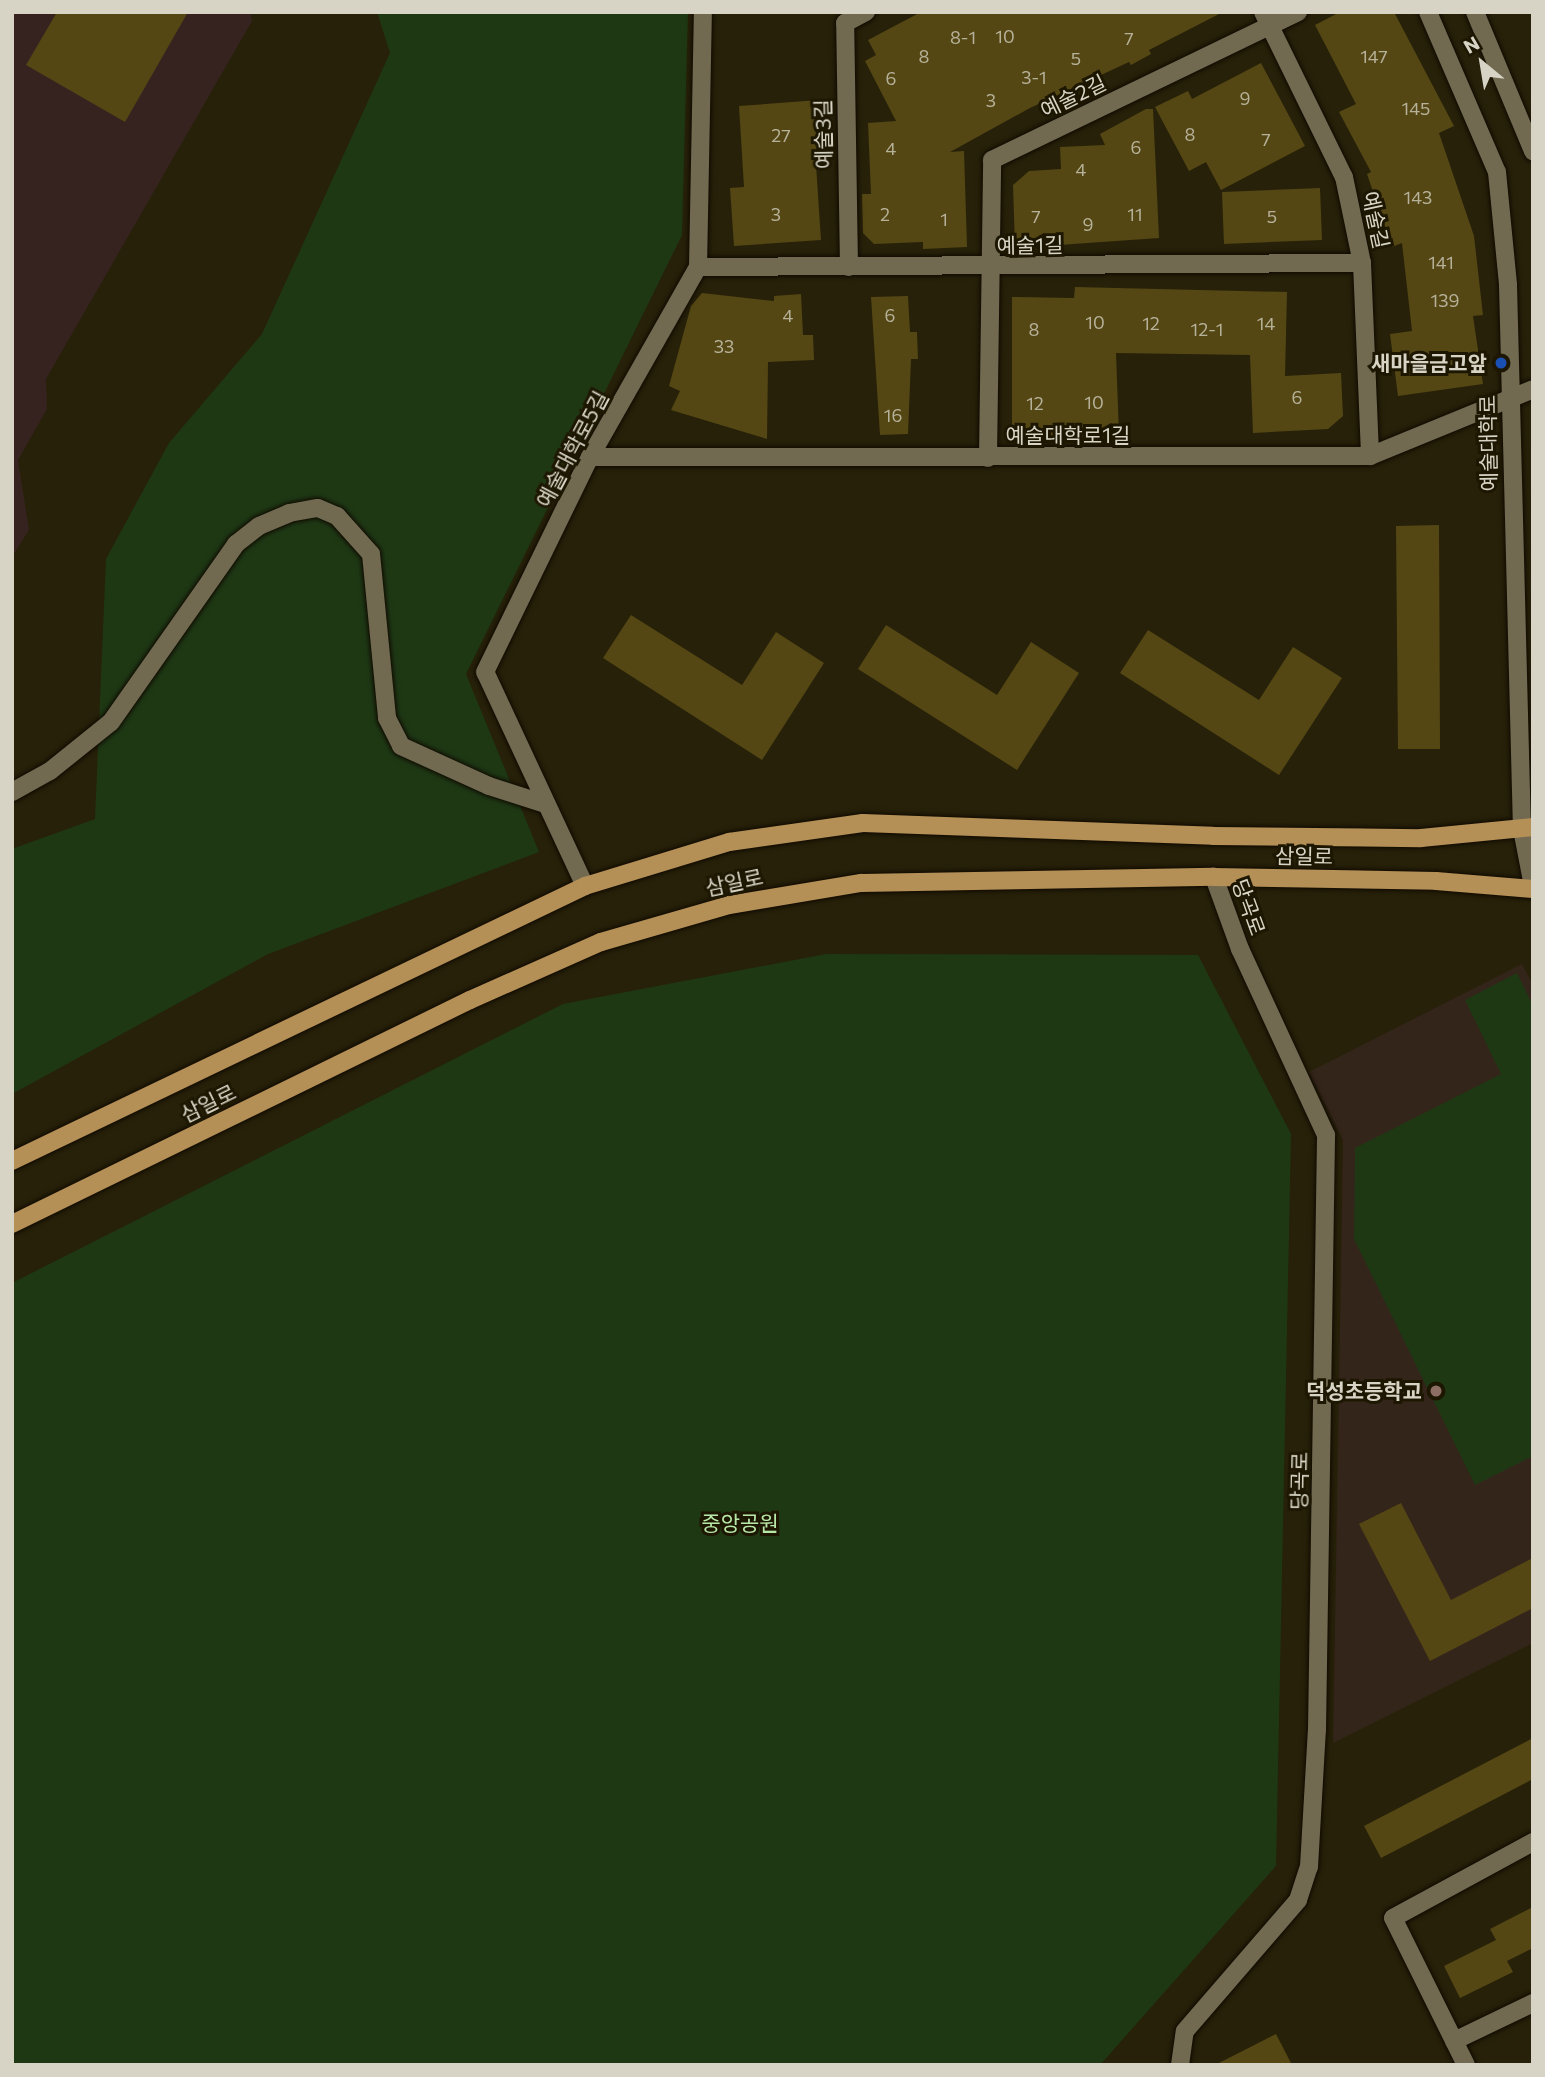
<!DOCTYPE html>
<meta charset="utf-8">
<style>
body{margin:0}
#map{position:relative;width:1545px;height:2077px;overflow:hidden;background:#272109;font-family:Commissioner,"Noto Sans KR",sans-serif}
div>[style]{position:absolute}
.industrial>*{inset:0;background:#36231f}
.education>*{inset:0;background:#34251a}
.green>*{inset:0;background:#1e3814}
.building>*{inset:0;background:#544714}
.roads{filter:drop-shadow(0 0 2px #100a00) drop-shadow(0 0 2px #100a00)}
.minor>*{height:18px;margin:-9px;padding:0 9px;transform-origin:9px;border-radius:9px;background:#716a51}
.major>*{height:18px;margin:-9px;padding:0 9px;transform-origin:9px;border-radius:9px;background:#b48f56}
.dots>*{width:19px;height:19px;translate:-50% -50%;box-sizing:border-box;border:4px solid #1d1702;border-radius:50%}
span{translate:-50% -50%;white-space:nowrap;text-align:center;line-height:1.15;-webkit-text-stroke:6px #1d1702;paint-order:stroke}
.number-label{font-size:18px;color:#b6b199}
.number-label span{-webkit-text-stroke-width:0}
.street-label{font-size:21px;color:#d7d4c5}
.poi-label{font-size:21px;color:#d7d4c5;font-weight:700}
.right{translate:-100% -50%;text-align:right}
.park-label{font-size:21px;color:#b8e8a7}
.frame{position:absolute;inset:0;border:14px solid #d7d4c5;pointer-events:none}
.north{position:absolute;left:1447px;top:28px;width:70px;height:70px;-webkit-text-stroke:5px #1d1702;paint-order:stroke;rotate:330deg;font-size:19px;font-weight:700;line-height:28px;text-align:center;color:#d7d4c5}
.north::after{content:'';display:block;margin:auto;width:24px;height:32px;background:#d7d4c5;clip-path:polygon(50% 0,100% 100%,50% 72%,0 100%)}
</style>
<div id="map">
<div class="industrial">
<i style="clip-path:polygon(12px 12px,251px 12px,252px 21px,46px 379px,47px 409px,18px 460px,29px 530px,12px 557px)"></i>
</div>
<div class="education">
<i style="clip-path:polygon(1522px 964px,1533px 985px,1533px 1643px,1333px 1743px,1343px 1140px,1309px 1072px)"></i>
</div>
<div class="green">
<i style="clip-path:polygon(377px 12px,688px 12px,682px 235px,466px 674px,539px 852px,268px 954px,12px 1094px,12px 849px,95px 819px,106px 559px,169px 443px,262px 334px,390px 53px)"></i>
<i style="clip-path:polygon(826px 954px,1198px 955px,1291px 1134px,1276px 1866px,1100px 2065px,12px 2065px,12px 1283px,563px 1004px)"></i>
<i style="clip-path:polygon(1517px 973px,1533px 1006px,1533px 1456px,1475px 1485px,1354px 1239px,1355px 1148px,1501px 1074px,1465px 1000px)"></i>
</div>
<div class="building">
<i style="clip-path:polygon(57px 12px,188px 12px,125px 122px,26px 65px)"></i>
<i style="clip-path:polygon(921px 12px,1223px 12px,1149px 50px,1151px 54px,1131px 65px,1129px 62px,1030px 108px,950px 152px,964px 151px,967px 247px,923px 249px,923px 242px,874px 244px,863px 233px,862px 194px,871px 194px,868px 123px,896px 121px,865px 61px,876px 55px,868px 40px)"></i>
<i style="clip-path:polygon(1340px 12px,1394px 12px,1454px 126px,1439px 133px,1474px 236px,1483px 315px,1473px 316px,1483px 384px,1398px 396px,1390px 334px,1412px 331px,1402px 243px,1392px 247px,1367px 174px,1371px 172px,1339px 112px,1356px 104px,1315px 25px)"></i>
<i style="clip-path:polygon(1261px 63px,1305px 146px,1221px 190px,1206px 162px,1189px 171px,1155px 107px,1188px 91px,1192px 99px)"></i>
<i style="clip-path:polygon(819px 100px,824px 165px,816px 165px,821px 240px,734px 246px,730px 188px,744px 187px,739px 106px)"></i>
<i style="clip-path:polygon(1146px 109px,1153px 109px,1159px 238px,1015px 248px,1013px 185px,1029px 171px,1061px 169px,1060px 147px,1105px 145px,1100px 134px)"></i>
<i style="clip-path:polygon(1320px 188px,1322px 240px,1224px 244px,1222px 192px)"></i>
<i style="clip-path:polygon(1075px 287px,1287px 292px,1285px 376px,1341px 373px,1343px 416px,1328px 429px,1253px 433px,1250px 355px,1116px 353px,1119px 435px,1026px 438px,1012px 426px,1012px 297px,1074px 298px)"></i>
<i style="clip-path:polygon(702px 293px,774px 301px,774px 296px,801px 294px,803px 335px,813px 335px,814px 360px,768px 362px,767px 439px,671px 410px,680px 391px,669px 386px,691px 306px)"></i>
<i style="clip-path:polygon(908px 296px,910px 332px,917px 332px,918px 359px,911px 359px,908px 434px,880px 435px,871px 297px)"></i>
<i style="clip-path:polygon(1439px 525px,1440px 749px,1398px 749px,1396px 526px)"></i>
<i style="clip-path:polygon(631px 615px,742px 685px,776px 632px,824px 663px,762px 760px,603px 658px)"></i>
<i style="clip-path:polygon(886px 625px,997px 695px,1031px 642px,1079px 673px,1017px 770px,858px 669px)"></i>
<i style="clip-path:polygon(1148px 630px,1259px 700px,1293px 647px,1342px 678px,1279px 775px,1120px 673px)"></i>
<i style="clip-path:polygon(1401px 1503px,1451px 1600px,1533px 1558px,1533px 1608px,1430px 1661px,1359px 1524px)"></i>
<i style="clip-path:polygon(1533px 1738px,1533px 1779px,1381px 1858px,1364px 1826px)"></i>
<i style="clip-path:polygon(1533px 1907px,1533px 1948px,1507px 1961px,1513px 1972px,1460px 1998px,1444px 1966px,1496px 1940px,1490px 1929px)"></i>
<i style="clip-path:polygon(1276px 2034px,1292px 2065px,1215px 2065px)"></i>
</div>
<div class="roads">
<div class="minor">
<i style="left:1263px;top:12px;width:184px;rotate:63.9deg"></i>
<i style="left:1344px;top:177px;width:88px;rotate:78.2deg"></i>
<i style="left:1362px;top:263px;width:193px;rotate:87.6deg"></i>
<i style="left:1428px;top:12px;width:174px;rotate:66.7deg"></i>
<i style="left:1497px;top:172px;width:114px;rotate:84.4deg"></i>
<i style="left:1508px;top:285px;width:544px;rotate:88.53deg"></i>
<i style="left:1522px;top:829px;width:58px;rotate:79.1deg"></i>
<i style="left:1475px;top:12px;width:151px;rotate:67.4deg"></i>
<i style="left:698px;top:267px;width:664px;rotate:-0.35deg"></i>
<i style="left:849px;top:267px;width:244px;rotate:-90.9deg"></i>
<i style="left:845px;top:23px;width:24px;rotate:-28deg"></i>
<i style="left:590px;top:457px;width:780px;rotate:-0.07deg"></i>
<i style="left:1370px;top:456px;width:176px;rotate:-22.3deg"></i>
<i style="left:988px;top:458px;width:298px;rotate:-89.2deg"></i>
<i style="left:992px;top:160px;width:340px;rotate:-25.8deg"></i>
<i style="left:12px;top:792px;width:43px;rotate:-28.9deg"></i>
<i style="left:50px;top:771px;width:78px;rotate:-38.8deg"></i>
<i style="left:111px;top:722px;width:218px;rotate:-54.9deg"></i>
<i style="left:236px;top:544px;width:29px;rotate:-38deg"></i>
<i style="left:259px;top:526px;width:33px;rotate:-23deg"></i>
<i style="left:289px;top:513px;width:29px;rotate:-10deg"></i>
<i style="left:318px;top:508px;width:21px;rotate:23deg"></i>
<i style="left:337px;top:516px;width:51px;rotate:48.2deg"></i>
<i style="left:371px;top:554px;width:165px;rotate:84.4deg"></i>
<i style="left:387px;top:718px;width:31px;rotate:63deg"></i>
<i style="left:401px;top:746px;width:97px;rotate:24.4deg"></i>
<i style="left:489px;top:786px;width:59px;rotate:17.8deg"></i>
<i style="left:585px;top:886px;width:236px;rotate:-115deg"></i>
<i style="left:485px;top:672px;width:239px;rotate:-64deg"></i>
<i style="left:590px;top:457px;width:219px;rotate:-60.4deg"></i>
<i style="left:698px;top:267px;width:255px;rotate:-88.9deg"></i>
<i style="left:1454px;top:2041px;width:88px;rotate:-25.7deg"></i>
<i style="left:1180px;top:2065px;width:34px;rotate:-82deg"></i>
<i style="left:1185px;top:2031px;width:173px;rotate:-49.2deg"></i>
<i style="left:1298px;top:1900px;width:35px;rotate:-72deg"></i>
<i style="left:1309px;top:1867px;width:137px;rotate:-86.7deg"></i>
<i style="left:1317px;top:1730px;width:595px;rotate:-89.13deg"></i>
<i style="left:1326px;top:1135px;width:205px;rotate:-114.8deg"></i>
<i style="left:1240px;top:949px;width:77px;rotate:-109.9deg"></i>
<i style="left:1466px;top:2065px;width:164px;rotate:-116.4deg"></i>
<i style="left:1393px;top:1918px;width:159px;rotate:-28.5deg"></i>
</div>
<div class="major">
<i style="left:12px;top:1161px;width:636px;rotate:-25.64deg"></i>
<i style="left:585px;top:886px;width:151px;rotate:-17deg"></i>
<i style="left:729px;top:842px;width:135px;rotate:-8.1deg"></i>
<i style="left:863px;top:823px;width:350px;rotate:2.1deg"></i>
<i style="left:1213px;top:836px;width:208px;rotate:0.6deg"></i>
<i style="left:1421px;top:838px;width:113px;rotate:-5.6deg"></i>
<i style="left:12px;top:1224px;width:510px;rotate:-26.06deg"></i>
<i style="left:470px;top:1000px;width:143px;rotate:-23.9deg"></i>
<i style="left:601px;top:942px;width:133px;rotate:-16.1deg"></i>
<i style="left:729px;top:905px;width:134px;rotate:-9.5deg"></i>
<i style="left:861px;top:883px;width:353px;rotate:-1deg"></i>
<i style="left:1214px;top:877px;width:222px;rotate:1deg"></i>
<i style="left:1436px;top:881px;width:97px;rotate:4.7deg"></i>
</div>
</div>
<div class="dots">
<i style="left:1501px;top:363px;background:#1a4fb4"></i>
<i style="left:1436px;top:1391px;background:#8d6e63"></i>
</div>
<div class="number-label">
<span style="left:1005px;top:36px">10</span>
<span style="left:963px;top:37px">8-1</span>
<span style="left:1129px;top:38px">7</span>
<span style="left:924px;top:56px">8</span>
<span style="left:1374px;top:56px">147</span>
<span style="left:1076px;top:58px">5</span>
<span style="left:1034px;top:77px">3-1</span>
<span style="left:891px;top:78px">6</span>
<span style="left:1245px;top:98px">9</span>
<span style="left:991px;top:100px">3</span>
<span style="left:1416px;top:108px">145</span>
<span style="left:1190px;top:134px">8</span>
<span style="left:781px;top:135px">27</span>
<span style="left:1266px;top:139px">7</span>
<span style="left:1136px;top:147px">6</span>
<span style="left:891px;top:148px">4</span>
<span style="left:1081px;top:169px">4</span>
<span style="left:1418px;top:197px">143</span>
<span style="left:776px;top:214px">3</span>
<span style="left:885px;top:214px">2</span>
<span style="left:1135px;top:214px">11</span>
<span style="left:1036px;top:216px">7</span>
<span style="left:1272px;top:216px">5</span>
<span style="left:944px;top:219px">1</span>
<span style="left:1088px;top:224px">9</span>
<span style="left:1441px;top:262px">141</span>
<span style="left:1445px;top:300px">139</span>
<span style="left:788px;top:315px">4</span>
<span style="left:890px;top:315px">6</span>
<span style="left:1095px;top:322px">10</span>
<span style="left:1151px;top:323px">12</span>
<span style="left:1266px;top:323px">14</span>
<span style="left:1034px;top:329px">8</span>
<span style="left:1207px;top:329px">12-1</span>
<span style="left:724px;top:346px">33</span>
<span style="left:1297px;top:397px">6</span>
<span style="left:1094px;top:402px">10</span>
<span style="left:1035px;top:403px">12</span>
<span style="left:893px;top:415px">16</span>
</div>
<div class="street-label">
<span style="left:1073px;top:96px;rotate:-26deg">예술2길</span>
<span style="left:823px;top:134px;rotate:-91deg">예술3길</span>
<span style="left:1376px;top:220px;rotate:78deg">예술길</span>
<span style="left:1030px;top:245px;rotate:-1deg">예술1길</span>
<span style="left:1068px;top:435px">예술대학로1길</span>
<span style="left:1488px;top:443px;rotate:-91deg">예술대학로</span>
<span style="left:572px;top:449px;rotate:-62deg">예술대학로5길</span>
<span style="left:1304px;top:856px;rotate:1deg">삼일로</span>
<span style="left:734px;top:882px;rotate:-12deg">삼일로</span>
<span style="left:1249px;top:907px;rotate:70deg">당곡로</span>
<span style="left:208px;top:1103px;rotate:-26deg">삼일로</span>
<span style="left:1299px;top:1481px;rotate:-89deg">당곡로</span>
</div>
<div class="poi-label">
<span class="right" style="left:1487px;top:363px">새마을금고앞</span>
<span class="right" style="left:1422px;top:1391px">덕성초등학교</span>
</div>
<div class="park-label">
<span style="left:740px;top:1523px">중앙공원</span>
</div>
<div class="frame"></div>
<div class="north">N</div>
</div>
